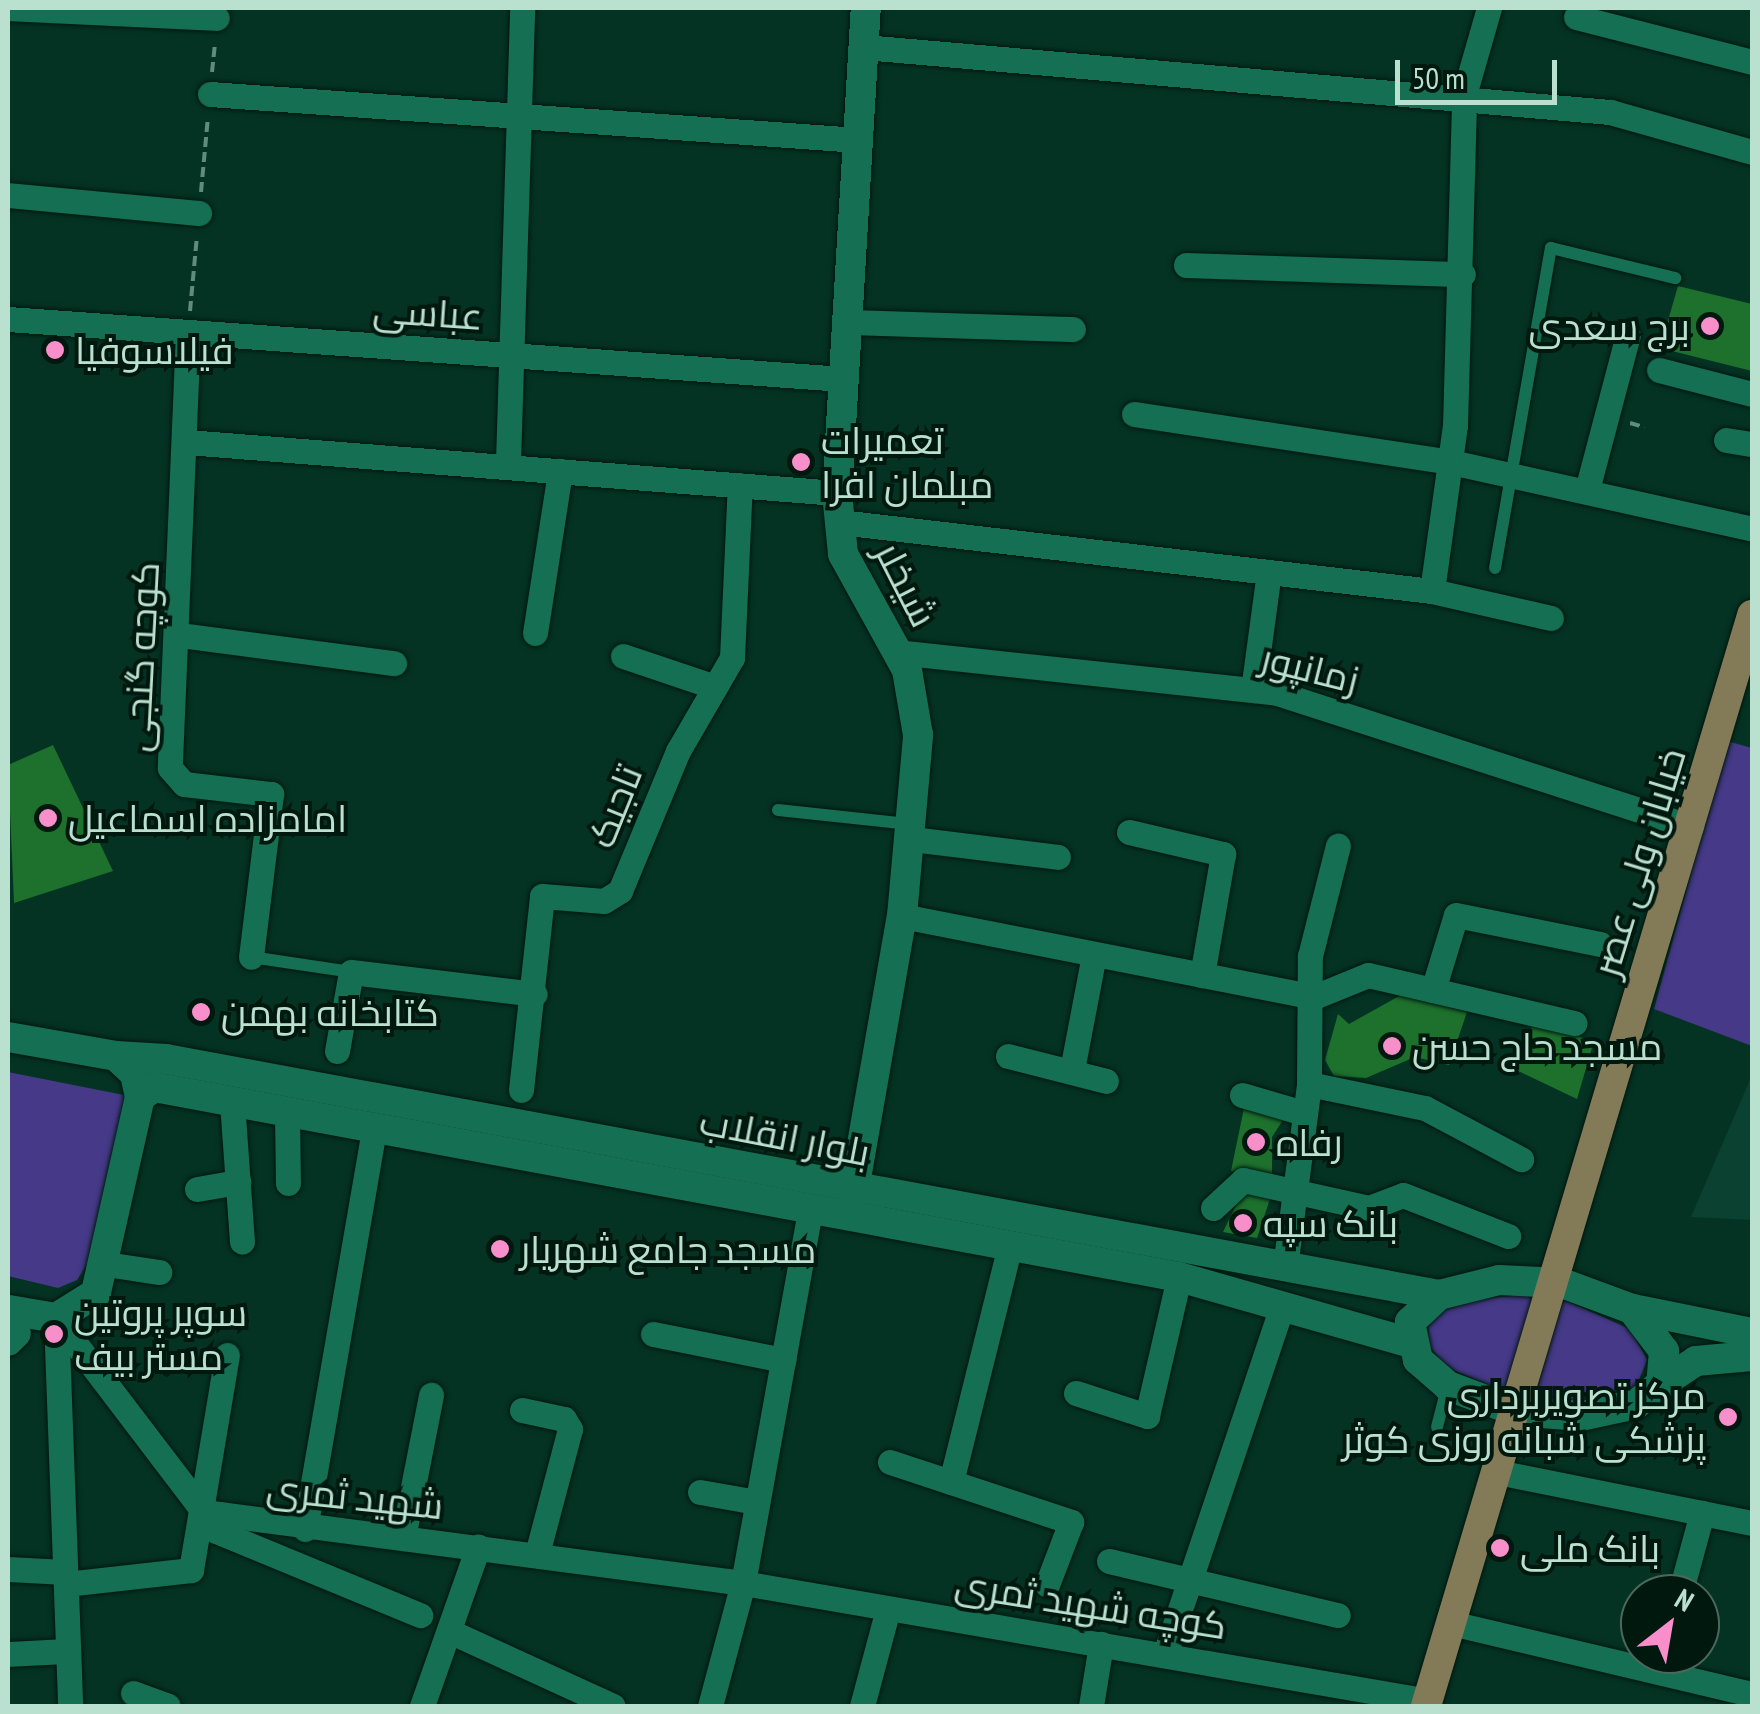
<!DOCTYPE html>
<meta charset="utf-8">
<style>
body{margin:0}
#map{position:relative;width:1760px;height:1714px;overflow:hidden;background:#043324;font-family:"PT Sans Narrow",Cairo,sans-serif}
div>[style]{position:absolute}
.built>*{inset:0;background:#0a4130}
.green>*{inset:0;background:#453988}
.building>*{inset:0;background:#1d712d}
.path>*{height:4px;margin-top:-2px;transform-origin:0;background:repeating-linear-gradient(90deg,#618b7b 0 10px,transparent 0 15px)}
.roads{filter:drop-shadow(0 0 2px #01180f) drop-shadow(0 0 2px #01180f)}
.lane>*{height:12px;margin:-6px;padding:0 6px;transform-origin:6px;border-radius:6px;background:#156f53}
.street>*{height:25px;margin:-12.5px;padding:0 12.5px;transform-origin:12.5px;border-radius:12.5px;background:#156f53}
.secondary>*{height:30px;margin:-15px;padding:0 15px;transform-origin:15px;border-radius:15px;background:#156f53}
.primary>*{height:30px;margin:-15px;padding:0 15px;transform-origin:15px;border-radius:15px;background:#837a58}
.dots>*{width:28px;height:28px;translate:-50% -50%;box-sizing:border-box;border:5px solid #01180f;border-radius:50%}
span{translate:-50% -50%;white-space:nowrap;text-align:center;line-height:1.15;-webkit-text-stroke:8px #01180f;paint-order:stroke}
.street-label{font-size:38px;color:#bae0cf}
.poi-label{font-size:38px;color:#bae0cf}
.right{translate:-100% -50%;text-align:right}
.left{translate:0 -50%;text-align:left}
.frame{position:absolute;inset:0;border:10px solid #bae0cf;pointer-events:none}
.north{position:absolute;left:1620px;top:1574px;width:100px;height:100px;box-sizing:border-box;background:#01180f;border:2px solid #4b685c;border-radius:50%;rotate:31deg;font-size:28px;font-weight:700;line-height:40px;text-align:center;color:#bae0cf}
.north::after{content:'';display:block;margin:auto;width:35px;height:45px;background:#f98fca;clip-path:polygon(50% 0,100% 100%,50% 72%,0 100%)}
.scale{position:absolute;left:1395px;top:60px;width:162px;height:45px;box-sizing:border-box;border:5px solid #bae0cf;border-top:0;padding-left:12px;font-size:30px;line-height:35px;white-space:nowrap;color:#bae0cf;-webkit-text-stroke:8px #01180f;paint-order:stroke}
</style>
<div id="map">
<div class="built">
<i style="clip-path:polygon(1752px 1075px,1752px 1220px,1691px 1217px)"></i>
</div>
<div class="green">
<i style="clip-path:polygon(1727px 741px,1752px 748px,1752px 1046px,1654px 1009px)"></i>
<i style="clip-path:polygon(8px 1072px,129px 1096px,89px 1261px,77px 1280px,58px 1288px,8px 1276px)"></i>
<i style="clip-path:polygon(1535px 1294px,1505px 1392px,1444px 1366px,1430px 1346px,1428px 1324px,1456px 1301px)"></i>
<i style="clip-path:polygon(1562px 1299px,1630px 1329px,1647px 1360px,1636px 1387px,1573px 1400px,1535px 1397px)"></i>
</div>
<div class="building">
<i style="clip-path:polygon(1678px 286px,1752px 304px,1752px 371px,1660px 348px)"></i>
<i style="clip-path:polygon(53px 745px,113px 871px,14px 903px,8px 765px)"></i>
<i style="clip-path:polygon(1401px 995px,1467px 1012px,1449px 1065px,1415px 1057px,1366px 1078px,1334px 1076px,1325px 1060px,1338px 1014px,1349px 1024px)"></i>
<i style="clip-path:polygon(1533px 1024px,1594px 1041px,1577px 1099px,1512px 1068px)"></i>
<i style="clip-path:polygon(1244px 1108px,1283px 1120px,1272px 1137px,1272px 1175px,1231px 1171px)"></i>
<i style="clip-path:polygon(1242px 1193px,1270px 1199px,1257px 1238px,1223px 1232px)"></i>
</div>
<div class="path">
<i style="left:212px;top:72px;width:30px;rotate:-84deg"></i>
<i style="left:201px;top:192px;width:75px;rotate:-84.7deg"></i>
<i style="left:190px;top:311px;width:75px;rotate:-84.7deg"></i>
<i style="left:1630px;top:423px;width:15px;rotate:16deg"></i>
</div>
<div class="roads">
<div class="lane">
<i style="left:1495px;top:568px;width:325px;rotate:-80.1deg"></i>
<i style="left:1551px;top:248px;width:128px;rotate:13.6deg"></i>
<i style="left:778px;top:810px;width:133px;rotate:6.1deg"></i>
<i style="left:251px;top:957px;width:101px;rotate:8.5deg"></i>
<i style="left:1437px;top:1427px;width:40px;rotate:-75.6deg"></i>
</div>
<div class="street">
<i style="left:8px;top:8px;width:209px;rotate:2.7deg"></i>
<i style="left:1576px;top:17px;width:182px;rotate:14.3deg"></i>
<i style="left:864px;top:47px;width:749px;rotate:4.98deg"></i>
<i style="left:1610px;top:112px;width:148px;rotate:15.7deg"></i>
<i style="left:210px;top:94px;width:650px;rotate:4.06deg"></i>
<i style="left:8px;top:195px;width:192px;rotate:5.4deg"></i>
<i style="left:1186px;top:265px;width:277px;rotate:1.9deg"></i>
<i style="left:8px;top:319px;width:838px;rotate:4.11deg"></i>
<i style="left:847px;top:322px;width:226px;rotate:1.8deg"></i>
<i style="left:188px;top:332px;width:436px;rotate:92.4deg"></i>
<i style="left:170px;top:768px;width:21px;rotate:49deg"></i>
<i style="left:184px;top:784px;width:88px;rotate:6.6deg"></i>
<i style="left:271px;top:794px;width:164px;rotate:97deg"></i>
<i style="left:1659px;top:370px;width:96px;rotate:14.5deg"></i>
<i style="left:1134px;top:414px;width:321px;rotate:8.6deg"></i>
<i style="left:1451px;top:462px;width:308px;rotate:12.5deg"></i>
<i style="left:1726px;top:440px;width:26px;rotate:9deg"></i>
<i style="left:187px;top:442px;width:652px;rotate:4.49deg"></i>
<i style="left:508px;top:461px;width:453px;rotate:-88.2deg"></i>
<i style="left:1587px;top:490px;width:160px;rotate:-75.2deg"></i>
<i style="left:840px;top:522px;width:596px;rotate:6.65deg"></i>
<i style="left:1432px;top:591px;width:122px;rotate:12.8deg"></i>
<i style="left:1432px;top:591px;width:167px;rotate:-82.1deg"></i>
<i style="left:1455px;top:426px;width:331px;rotate:-88.4deg"></i>
<i style="left:1464px;top:95px;width:91px;rotate:-74deg"></i>
<i style="left:535px;top:633px;width:164px;rotate:-81.2deg"></i>
<i style="left:180px;top:635px;width:216px;rotate:7.5deg"></i>
<i style="left:896px;top:652px;width:383px;rotate:6.1deg"></i>
<i style="left:1277px;top:693px;width:435px;rotate:17.9deg"></i>
<i style="left:623px;top:656px;width:97px;rotate:18.6deg"></i>
<i style="left:1253px;top:690px;width:119px;rotate:-82.3deg"></i>
<i style="left:1129px;top:832px;width:97px;rotate:13.2deg"></i>
<i style="left:1223px;top:854px;width:123px;rotate:99.8deg"></i>
<i style="left:912px;top:839px;width:147px;rotate:7deg"></i>
<i style="left:902px;top:916px;width:420px;rotate:11.1deg"></i>
<i style="left:1433px;top:990px;width:78px;rotate:-73deg"></i>
<i style="left:1456px;top:915px;width:147px;rotate:11.4deg"></i>
<i style="left:1314px;top:997px;width:58px;rotate:-22.2deg"></i>
<i style="left:1368px;top:975px;width:212px;rotate:13.1deg"></i>
<i style="left:337px;top:1051px;width:80px;rotate:-80deg"></i>
<i style="left:351px;top:972px;width:185px;rotate:6.8deg"></i>
<i style="left:1008px;top:1056px;width:101px;rotate:14.3deg"></i>
<i style="left:1072px;top:1070px;width:117px;rotate:-79.2deg"></i>
<i style="left:1309px;top:1084px;width:118px;rotate:11.7deg"></i>
<i style="left:1425px;top:1108px;width:109px;rotate:28deg"></i>
<i style="left:521px;top:1090px;width:195px;rotate:-83.8deg"></i>
<i style="left:542px;top:896px;width:62px;rotate:4.6deg"></i>
<i style="left:604px;top:901px;width:19px;rotate:-32deg"></i>
<i style="left:620px;top:891px;width:152px;rotate:-67.5deg"></i>
<i style="left:678px;top:751px;width:108px;rotate:-59.9deg"></i>
<i style="left:732px;top:658px;width:173px;rotate:-87.4deg"></i>
<i style="left:1242px;top:1095px;width:65px;rotate:16.2deg"></i>
<i style="left:232px;top:1102px;width:140px;rotate:85.9deg"></i>
<i style="left:287px;top:1113px;width:70px;rotate:89.2deg"></i>
<i style="left:197px;top:1189px;width:42px;rotate:-9.7deg"></i>
<i style="left:1213px;top:1208px;width:41px;rotate:-43deg"></i>
<i style="left:1243px;top:1180px;width:129px;rotate:12.5deg"></i>
<i style="left:1369px;top:1208px;width:36px;rotate:-21deg"></i>
<i style="left:1403px;top:1195px;width:113px;rotate:21.3deg"></i>
<i style="left:106px;top:1264px;width:54px;rotate:8.6deg"></i>
<i style="left:1285px;top:1267px;width:185px;rotate:-82.5deg"></i>
<i style="left:1309px;top:1084px;width:128px;rotate:-89.6deg"></i>
<i style="left:1310px;top:956px;width:114px;rotate:-75.8deg"></i>
<i style="left:56px;top:1318px;width:244px;rotate:52.7deg"></i>
<i style="left:204px;top:1512px;width:544px;rotate:7.5deg"></i>
<i style="left:743px;top:1583px;width:695px;rotate:9.77deg"></i>
<i style="left:56px;top:1318px;width:388px;rotate:87.9deg"></i>
<i style="left:653px;top:1334px;width:133px;rotate:11.3deg"></i>
<i style="left:1076px;top:1393px;width:75px;rotate:17.9deg"></i>
<i style="left:1147px;top:1416px;width:143px;rotate:-77deg"></i>
<i style="left:522px;top:1410px;width:43px;rotate:12.1deg"></i>
<i style="left:564px;top:1419px;width:12px;rotate:59deg"></i>
<i style="left:570px;top:1429px;width:129px;rotate:104.8deg"></i>
<i style="left:890px;top:1462px;width:191px;rotate:18.3deg"></i>
<i style="left:1071px;top:1522px;width:67px;rotate:110.9deg"></i>
<i style="left:1497px;top:1472px;width:260px;rotate:11.3deg"></i>
<i style="left:951px;top:1482px;width:243px;rotate:-76deg"></i>
<i style="left:700px;top:1492px;width:58px;rotate:10deg"></i>
<i style="left:209px;top:1521px;width:12px;rotate:55deg"></i>
<i style="left:216px;top:1531px;width:221px;rotate:22.4deg"></i>
<i style="left:305px;top:1529px;width:406px;rotate:-80.2deg"></i>
<i style="left:403px;top:1538px;width:146px;rotate:-78.9deg"></i>
<i style="left:1109px;top:1561px;width:235px;rotate:13.3deg"></i>
<i style="left:8px;top:1569px;width:57px;rotate:3deg"></i>
<i style="left:66px;top:1584px;width:126px;rotate:-6.4deg"></i>
<i style="left:191px;top:1570px;width:218px;rotate:-80.5deg"></i>
<i style="left:1680px;top:1594px;width:84px;rotate:-74.8deg"></i>
<i style="left:1451px;top:1623px;width:309px;rotate:13.3deg"></i>
<i style="left:449px;top:1631px;width:180px;rotate:24.6deg"></i>
<i style="left:8px;top:1654px;width:60px;rotate:-2.9deg"></i>
<i style="left:1165px;top:1654px;width:367px;rotate:-71.4deg"></i>
<i style="left:133px;top:1693px;width:37px;rotate:20deg"></i>
<i style="left:422px;top:1706px;width:169px;rotate:-70.6deg"></i>
<i style="left:710px;top:1706px;width:127px;rotate:-75deg"></i>
<i style="left:743px;top:1583px;width:378px;rotate:-79.8deg"></i>
<i style="left:862px;top:1706px;width:100px;rotate:-75deg"></i>
<i style="left:1091px;top:1706px;width:63px;rotate:-80.8deg"></i>
</div>
<div class="secondary">
<i style="left:8px;top:1037px;width:110px;rotate:10deg"></i>
<i style="left:116px;top:1056px;width:26px;rotate:43deg"></i>
<i style="left:135px;top:1074px;width:24px;rotate:78deg"></i>
<i style="left:140px;top:1097px;width:201px;rotate:102.7deg"></i>
<i style="left:96px;top:1293px;width:47px;rotate:148deg"></i>
<i style="left:56px;top:1318px;width:49px;rotate:-170.5deg"></i>
<i style="left:116px;top:1056px;width:50px;rotate:3.4deg"></i>
<i style="left:166px;top:1059px;width:1295px;rotate:10.5deg"></i>
<i style="left:140px;top:1097px;width:17px;rotate:-36deg"></i>
<i style="left:154px;top:1087px;width:1042px;rotate:10.5deg"></i>
<i style="left:1179px;top:1277px;width:241px;rotate:15.9deg"></i>
<i style="left:854px;top:1190px;width:278px;rotate:-80.1deg"></i>
<i style="left:902px;top:916px;width:182px;rotate:-84.9deg"></i>
<i style="left:918px;top:735px;width:66px;rotate:-99.6deg"></i>
<i style="left:907px;top:670px;width:132px;rotate:-118.9deg"></i>
<i style="left:843px;top:554px;width:61px;rotate:-95.6deg"></i>
<i style="left:837px;top:493px;width:486px;rotate:-86.6deg"></i>
<i style="left:1499px;top:1280px;width:63px;rotate:2.7deg"></i>
<i style="left:1562px;top:1283px;width:75px;rotate:20.4deg"></i>
<i style="left:1632px;top:1309px;width:53px;rotate:52.7deg"></i>
<i style="left:1664px;top:1351px;width:33px;rotate:95deg"></i>
<i style="left:1661px;top:1384px;width:32px;rotate:141deg"></i>
<i style="left:1636px;top:1404px;width:56px;rotate:167.7deg"></i>
<i style="left:1581px;top:1416px;width:66px;rotate:-175.7deg"></i>
<i style="left:1515px;top:1411px;width:72px;rotate:-159.5deg"></i>
<i style="left:1448px;top:1386px;width:40px;rotate:-139deg"></i>
<i style="left:1418px;top:1360px;width:39px;rotate:-102deg"></i>
<i style="left:1410px;top:1322px;width:40px;rotate:-43deg"></i>
<i style="left:1439px;top:1295px;width:62px;rotate:-14deg"></i>
<i style="left:1633px;top:1309px;width:121px;rotate:11.4deg"></i>
<i style="left:8px;top:1341px;width:11px;rotate:-45deg"></i>
<i style="left:1661px;top:1384px;width:42px;rotate:-33.3deg"></i>
<i style="left:1696px;top:1361px;width:56px;rotate:-5.1deg"></i>
</div>
<div class="primary">
<i style="left:1426px;top:1706px;width:1139px;rotate:-73.36deg"></i>
</div>
</div>
<div class="dots">
<i style="left:1710px;top:326px;background:#f98fca"></i>
<i style="left:55px;top:350px;background:#f98fca"></i>
<i style="left:801px;top:462px;background:#f98fca"></i>
<i style="left:48px;top:818px;background:#f98fca"></i>
<i style="left:201px;top:1012px;background:#f98fca"></i>
<i style="left:1392px;top:1046px;background:#f98fca"></i>
<i style="left:1256px;top:1142px;background:#f98fca"></i>
<i style="left:1243px;top:1223px;background:#f98fca"></i>
<i style="left:500px;top:1249px;background:#f98fca"></i>
<i style="left:54px;top:1334px;background:#f98fca"></i>
<i style="left:1728px;top:1417px;background:#f98fca"></i>
<i style="left:1500px;top:1548px;background:#f98fca"></i>
</div>
<div class="street-label">
<span style="left:428px;top:312px;rotate:4deg">عباسی</span>
<span style="left:907px;top:584px;rotate:63deg">شیخلر</span>
<span style="left:140px;top:657px;rotate:-87deg">کوچه گنجی</span>
<span style="left:1310px;top:668px;rotate:14deg">زمانپور</span>
<span style="left:614px;top:806px;rotate:-68deg">تاجیک</span>
<span style="left:1638px;top:862px;rotate:-73deg">خیابان ولی عصر</span>
<span style="left:785px;top:1136px;rotate:11deg">بلوار انقلاب</span>
<span style="left:355px;top:1496px;rotate:6deg">شهید ثمری</span>
<span style="left:1091px;top:1604px;rotate:9deg">کوچه شهید ثمری</span>
</div>
<div class="poi-label">
<span class="right" style="left:1690px;top:326px">برج سعدی</span>
<span class="left" style="left:75px;top:350px">فیلاسوفیا</span>
<span class="left" style="left:821px;top:462px">تعمیرات<br>مبلمان افرا</span>
<span class="left" style="left:68px;top:818px">امامزاده اسماعیل</span>
<span class="left" style="left:221px;top:1012px">کتابخانه بهمن</span>
<span class="left" style="left:1412px;top:1046px">مسجد حاج حسن</span>
<span class="left" style="left:1276px;top:1142px">رفاه</span>
<span class="left" style="left:1263px;top:1223px">بانک سپه</span>
<span class="left" style="left:520px;top:1249px">مسجد جامع شهریار</span>
<span class="left" style="left:74px;top:1334px">سوپر پروتین<br>مستر بیف</span>
<span class="right" style="left:1706px;top:1417px">مرکز تصویربرداری<br>پزشکی شبانه روزی کوثر</span>
<span class="left" style="left:1520px;top:1548px">بانک ملی</span>
</div>
<div class="frame"></div>
<div class="north">N</div>
<div class="scale">50 m</div>
</div>
